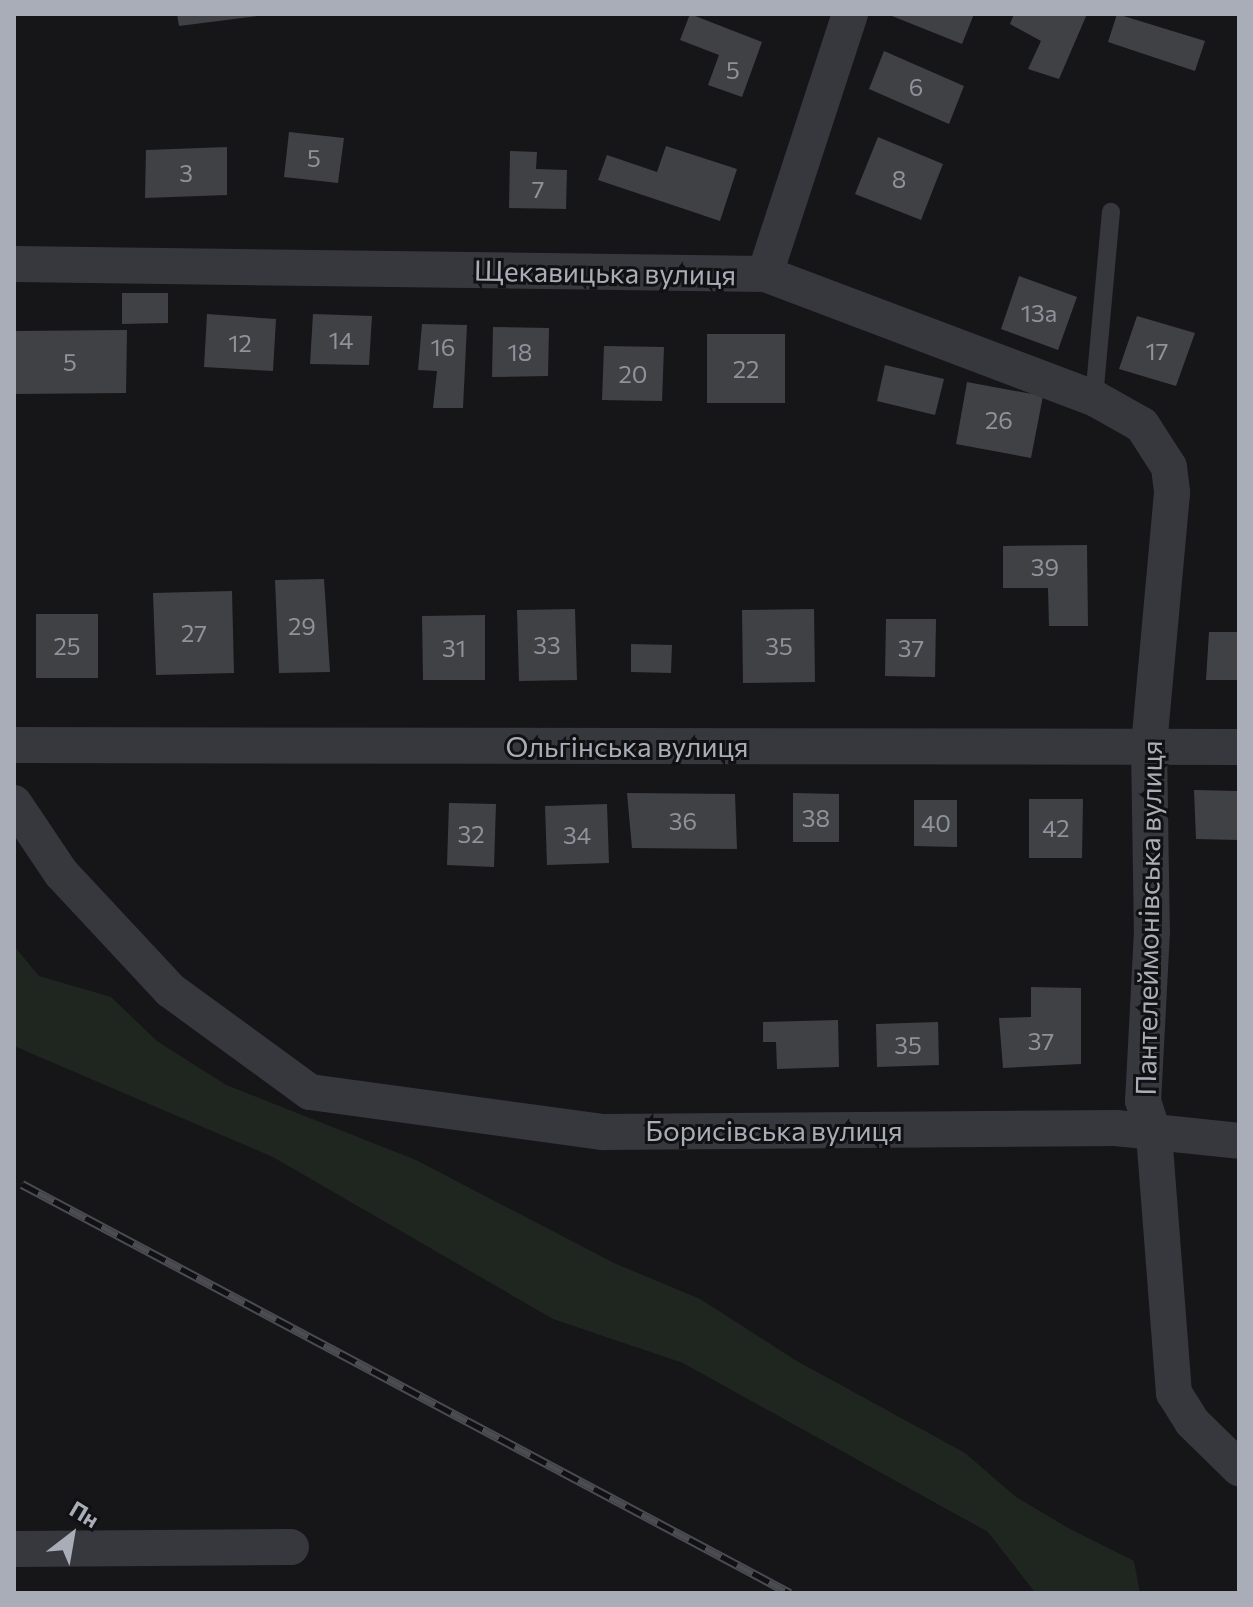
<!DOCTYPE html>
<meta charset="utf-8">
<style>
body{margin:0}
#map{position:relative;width:1253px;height:1607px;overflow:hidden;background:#161618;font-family:Commissioner,sans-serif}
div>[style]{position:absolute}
.green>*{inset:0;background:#1e261f}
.building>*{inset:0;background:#404145}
.service>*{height:18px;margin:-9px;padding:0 9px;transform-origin:9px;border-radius:9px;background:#37383d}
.minor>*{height:36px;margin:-18px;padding:0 18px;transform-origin:18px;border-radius:18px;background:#37383d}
.rail>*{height:9px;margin-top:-4.5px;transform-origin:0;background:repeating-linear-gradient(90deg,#111113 0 18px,#4a4c52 0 36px);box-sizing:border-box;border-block:2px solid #4a4c52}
span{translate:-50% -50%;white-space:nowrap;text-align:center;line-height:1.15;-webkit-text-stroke:6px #111113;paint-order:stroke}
.number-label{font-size:24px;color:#8e929b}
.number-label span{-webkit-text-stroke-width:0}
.street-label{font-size:28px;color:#a8adb8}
.frame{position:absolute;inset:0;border:16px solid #a8adb8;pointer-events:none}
.north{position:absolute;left:32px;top:1495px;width:80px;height:80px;-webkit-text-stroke:6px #111113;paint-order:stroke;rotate:31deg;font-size:22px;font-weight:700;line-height:32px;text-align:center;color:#a8adb8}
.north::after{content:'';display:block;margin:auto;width:28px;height:36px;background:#a8adb8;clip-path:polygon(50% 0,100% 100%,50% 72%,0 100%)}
</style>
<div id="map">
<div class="green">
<i style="clip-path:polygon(14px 946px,39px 976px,111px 997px,157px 1041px,226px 1085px,416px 1160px,614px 1263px,700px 1299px,795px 1360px,965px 1453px,1016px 1497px,1070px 1529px,1134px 1561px,1140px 1593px,1034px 1591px,988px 1532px,683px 1363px,553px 1319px,273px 1157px,14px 1046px)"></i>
</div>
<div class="building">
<i style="clip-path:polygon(177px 14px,257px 14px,257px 16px,179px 26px)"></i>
<i style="clip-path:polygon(690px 14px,762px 42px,742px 97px,708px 85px,719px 55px,680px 40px)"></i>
<i style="clip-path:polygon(887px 14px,974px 14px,962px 44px)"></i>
<i style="clip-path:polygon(1014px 14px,1087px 14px,1059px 79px,1028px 69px,1041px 41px,1010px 24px)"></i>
<i style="clip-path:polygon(1117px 14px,1205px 41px,1195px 71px,1108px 42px)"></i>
<i style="clip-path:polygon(884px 51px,964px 86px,949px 124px,869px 89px)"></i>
<i style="clip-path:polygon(289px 132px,344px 138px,338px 183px,284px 177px)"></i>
<i style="clip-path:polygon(878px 137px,943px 164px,921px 220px,855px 194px)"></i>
<i style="clip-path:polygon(666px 146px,737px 169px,720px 221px,598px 180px,607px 155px,657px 172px)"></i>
<i style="clip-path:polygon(227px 147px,227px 195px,145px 198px,146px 150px)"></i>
<i style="clip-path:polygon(510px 151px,537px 152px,536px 169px,567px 170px,566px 209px,509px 208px)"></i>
<i style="clip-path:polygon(1019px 276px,1077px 297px,1058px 350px,1001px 329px)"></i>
<i style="clip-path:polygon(122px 293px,168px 293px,168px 323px,122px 324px)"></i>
<i style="clip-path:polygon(207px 314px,276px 319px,273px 371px,204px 367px)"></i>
<i style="clip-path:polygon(313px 314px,372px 316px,369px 365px,310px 364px)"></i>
<i style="clip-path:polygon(1137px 316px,1195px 333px,1176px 386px,1119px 369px)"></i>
<i style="clip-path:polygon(422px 324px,467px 325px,463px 408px,433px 408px,437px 371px,418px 370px)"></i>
<i style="clip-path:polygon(493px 327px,549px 328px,548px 376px,492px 377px)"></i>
<i style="clip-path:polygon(127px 330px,126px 393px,14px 394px,14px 331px)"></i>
<i style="clip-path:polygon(707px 334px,785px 334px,785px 403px,707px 403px)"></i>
<i style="clip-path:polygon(604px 346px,664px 347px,662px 401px,602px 400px)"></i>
<i style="clip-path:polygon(885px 365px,944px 379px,935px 415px,877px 401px)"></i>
<i style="clip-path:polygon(967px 382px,1043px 396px,1031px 458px,956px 444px)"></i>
<i style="clip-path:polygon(1087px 545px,1088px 626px,1049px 626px,1048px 588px,1003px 588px,1003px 546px)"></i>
<i style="clip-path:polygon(324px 579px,330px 672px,279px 673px,275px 580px)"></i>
<i style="clip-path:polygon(232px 591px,234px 673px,156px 675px,153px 593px)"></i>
<i style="clip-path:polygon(575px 609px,577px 680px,519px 681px,517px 610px)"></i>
<i style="clip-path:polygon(814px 609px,815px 682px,743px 683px,742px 610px)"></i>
<i style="clip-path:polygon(36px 614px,98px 614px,98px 678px,36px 678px)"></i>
<i style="clip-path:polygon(485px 615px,485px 680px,423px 680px,422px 616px)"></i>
<i style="clip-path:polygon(886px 619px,936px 619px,935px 677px,885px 676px)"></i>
<i style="clip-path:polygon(1209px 632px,1239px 632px,1239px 680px,1206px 680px)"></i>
<i style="clip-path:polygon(631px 644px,672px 645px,671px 673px,631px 672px)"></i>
<i style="clip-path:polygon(1194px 790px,1239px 791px,1239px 840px,1196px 839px)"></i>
<i style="clip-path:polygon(627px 793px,735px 794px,737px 849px,632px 848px)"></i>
<i style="clip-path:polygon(793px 793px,839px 794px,839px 842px,793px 842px)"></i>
<i style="clip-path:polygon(1029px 799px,1083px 799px,1082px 858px,1029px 858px)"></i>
<i style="clip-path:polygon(914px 800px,957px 800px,957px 847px,914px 846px)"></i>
<i style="clip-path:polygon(449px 803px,496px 804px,494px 867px,447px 865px)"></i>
<i style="clip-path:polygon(607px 804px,609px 863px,547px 865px,545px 806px)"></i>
<i style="clip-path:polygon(1031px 987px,1081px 988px,1081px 1064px,1003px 1068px,999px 1018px,1031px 1017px)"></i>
<i style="clip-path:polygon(838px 1020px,839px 1067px,777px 1069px,776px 1042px,763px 1042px,763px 1022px)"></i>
<i style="clip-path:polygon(938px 1022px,939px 1065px,877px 1067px,876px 1024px)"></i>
</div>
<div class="service">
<i style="left:1094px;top:398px;width:187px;rotate:-84.8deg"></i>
</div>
<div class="minor">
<i style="left:14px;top:264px;width:751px;rotate:0.76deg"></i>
<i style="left:765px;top:274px;width:352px;rotate:20.7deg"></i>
<i style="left:1094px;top:398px;width:55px;rotate:29.4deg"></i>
<i style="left:1142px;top:425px;width:50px;rotate:57.3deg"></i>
<i style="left:1169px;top:467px;width:26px;rotate:83deg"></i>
<i style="left:1172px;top:493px;width:255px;rotate:95.2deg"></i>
<i style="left:1149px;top:747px;width:184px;rotate:89.1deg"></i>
<i style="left:1152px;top:931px;width:170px;rotate:93deg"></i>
<i style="left:1143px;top:1101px;width:35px;rotate:72deg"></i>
<i style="left:1154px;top:1134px;width:260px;rotate:85.6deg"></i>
<i style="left:1174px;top:1393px;width:34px;rotate:58deg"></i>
<i style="left:1192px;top:1422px;width:66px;rotate:44.4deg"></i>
<i style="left:765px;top:274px;width:274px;rotate:-71.9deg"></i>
<i style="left:14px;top:745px;width:1225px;rotate:0.09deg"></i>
<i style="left:14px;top:803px;width:84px;rotate:56.1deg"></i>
<i style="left:61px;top:873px;width:160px;rotate:47deg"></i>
<i style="left:170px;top:990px;width:173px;rotate:36.1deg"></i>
<i style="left:310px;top:1092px;width:296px;rotate:7.8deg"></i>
<i style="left:603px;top:1132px;width:513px;rotate:-0.45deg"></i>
<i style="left:1116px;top:1128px;width:124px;rotate:6deg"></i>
<i style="left:14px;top:1549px;width:277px;rotate:-0.4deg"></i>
</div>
<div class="rail">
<i style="left:22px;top:1184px;width:870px;rotate:28.04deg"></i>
</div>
<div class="number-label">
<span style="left:733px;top:70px">5</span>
<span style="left:916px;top:87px">6</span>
<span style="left:314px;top:158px">5</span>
<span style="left:186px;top:173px">3</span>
<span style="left:899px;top:179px">8</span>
<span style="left:538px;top:189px">7</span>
<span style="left:1039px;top:313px">13а</span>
<span style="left:341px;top:340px">14</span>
<span style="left:240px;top:343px">12</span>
<span style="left:443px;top:347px">16</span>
<span style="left:1157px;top:351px">17</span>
<span style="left:520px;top:352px">18</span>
<span style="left:70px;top:362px">5</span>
<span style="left:746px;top:369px">22</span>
<span style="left:633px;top:374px">20</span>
<span style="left:999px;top:420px">26</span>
<span style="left:1045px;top:567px">39</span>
<span style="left:302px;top:626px">29</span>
<span style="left:194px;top:633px">27</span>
<span style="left:547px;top:645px">33</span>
<span style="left:67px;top:646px">25</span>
<span style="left:779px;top:646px">35</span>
<span style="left:454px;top:648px">31</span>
<span style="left:911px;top:648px">37</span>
<span style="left:816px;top:818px">38</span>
<span style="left:683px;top:821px">36</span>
<span style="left:936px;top:823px">40</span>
<span style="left:1056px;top:828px">42</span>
<span style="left:471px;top:834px">32</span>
<span style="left:577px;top:835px">34</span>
<span style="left:1041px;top:1041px">37</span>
<span style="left:908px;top:1045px">35</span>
</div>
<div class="street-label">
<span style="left:605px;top:272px;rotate:1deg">Щекавицька вулиця</span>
<span style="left:627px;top:746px">Ольгінська вулиця</span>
<span style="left:1148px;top:918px;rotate:-89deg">Пантелеймонівська вулиця</span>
<span style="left:774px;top:1130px">Борисівська вулиця</span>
</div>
<div class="frame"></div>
<div class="north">Пн</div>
</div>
